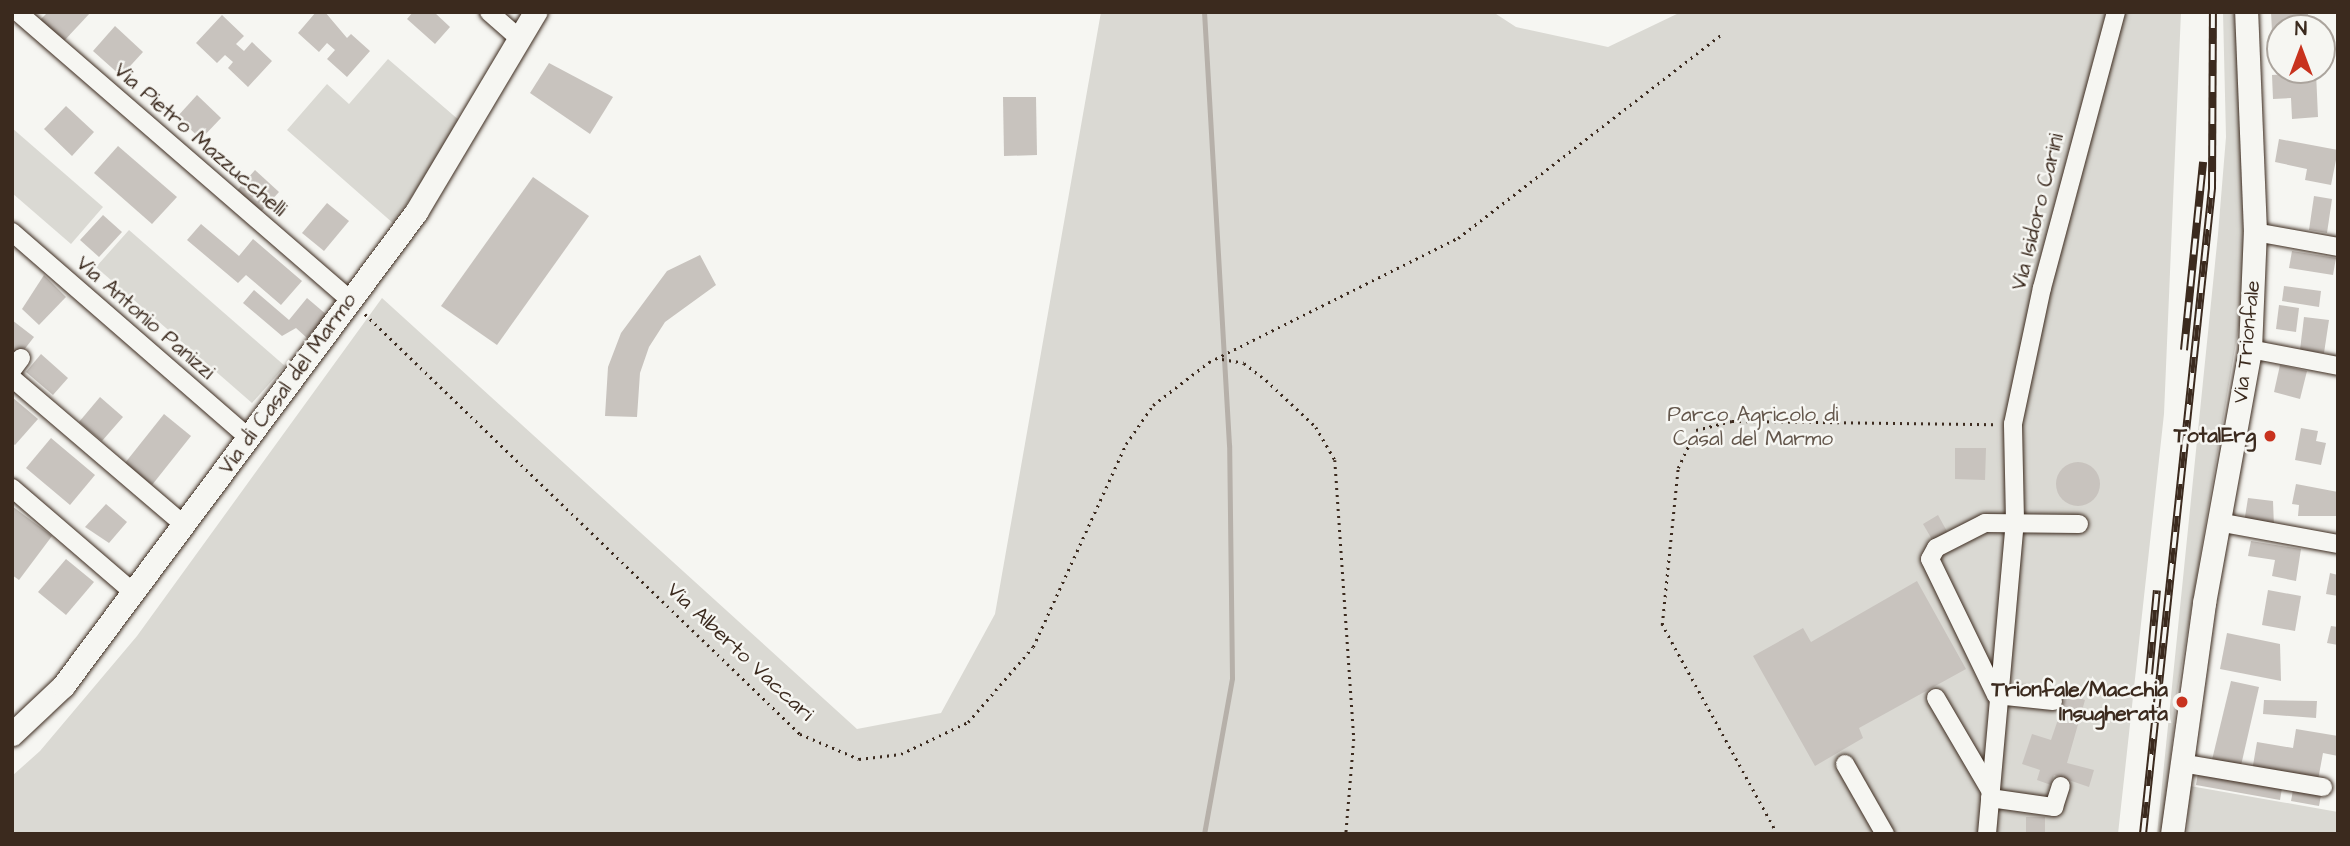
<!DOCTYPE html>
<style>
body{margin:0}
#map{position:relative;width:2350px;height:846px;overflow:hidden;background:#f6f6f2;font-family:"Architects Daughter",sans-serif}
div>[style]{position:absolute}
.green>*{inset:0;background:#dad9d3}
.stream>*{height:5px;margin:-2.5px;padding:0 2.5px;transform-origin:2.5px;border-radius:2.5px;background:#b6b0a9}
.building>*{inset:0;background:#c8c3be}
.round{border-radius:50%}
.path>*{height:2.5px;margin-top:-1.25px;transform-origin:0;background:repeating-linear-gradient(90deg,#3b2a1e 0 2px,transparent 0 7px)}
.roads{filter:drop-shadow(0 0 2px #3b2a1e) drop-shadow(0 0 2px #3b2a1e)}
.minor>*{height:18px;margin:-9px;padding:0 9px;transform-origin:9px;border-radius:9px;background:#f6f6f2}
.major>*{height:23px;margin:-11.5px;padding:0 11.5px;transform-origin:11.5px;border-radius:11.5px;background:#f6f6f2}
.rail>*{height:8px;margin-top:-4px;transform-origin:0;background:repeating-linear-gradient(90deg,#f6f6f2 0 16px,#3b2a1e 0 32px);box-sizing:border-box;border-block:2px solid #3b2a1e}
.dots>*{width:19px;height:19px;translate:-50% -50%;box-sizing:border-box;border:4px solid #f6f6f2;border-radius:50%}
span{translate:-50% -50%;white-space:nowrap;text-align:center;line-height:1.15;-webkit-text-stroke:5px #f6f6f2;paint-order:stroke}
.street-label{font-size:21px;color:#3b2a1e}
.park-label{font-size:21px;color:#63564b}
.poi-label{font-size:21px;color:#3b2a1e;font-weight:700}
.right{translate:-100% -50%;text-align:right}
.frame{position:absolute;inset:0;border:14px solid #3b2a1e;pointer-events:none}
.north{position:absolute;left:2266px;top:14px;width:70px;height:70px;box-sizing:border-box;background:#f6f6f2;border:2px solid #aba49d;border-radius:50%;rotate:0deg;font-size:19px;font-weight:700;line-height:28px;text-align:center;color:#3b2a1e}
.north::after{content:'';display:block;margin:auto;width:24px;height:32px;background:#c8321e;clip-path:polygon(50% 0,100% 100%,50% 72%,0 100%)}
</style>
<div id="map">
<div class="green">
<i style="clip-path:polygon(1101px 12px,1493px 12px,1516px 27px,1608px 47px,1681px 12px,2181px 12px,2164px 414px,2118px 834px,12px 834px,12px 776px,40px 751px,137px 636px,382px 298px,857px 729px,941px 713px,995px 614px)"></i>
<i style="clip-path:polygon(2223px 12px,2234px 12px,2241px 92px,2244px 295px,2177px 693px,2163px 834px,2157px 834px,2218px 234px,2226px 137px)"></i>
<i style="clip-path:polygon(388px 59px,460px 121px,394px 224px,287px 130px,327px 84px,349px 104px)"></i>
<i style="clip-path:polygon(12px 128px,103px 207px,71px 244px,12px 193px)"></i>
<i style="clip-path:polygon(129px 230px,285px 366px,252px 403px,96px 267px)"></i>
<i style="clip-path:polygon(2190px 786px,2338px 812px,2338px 834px,2187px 834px)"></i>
</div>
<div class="stream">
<i style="left:1204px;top:834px;width:158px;rotate:-79.8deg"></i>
<i style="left:1232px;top:678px;width:233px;rotate:-90.7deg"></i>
<i style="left:1229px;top:445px;width:434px;rotate:-93.3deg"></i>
</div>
<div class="building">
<i style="clip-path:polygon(48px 12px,91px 12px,63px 42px,40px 20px)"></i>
<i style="clip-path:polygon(316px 12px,325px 12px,347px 38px,351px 34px,370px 51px,347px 77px,327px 59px,335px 50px,327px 43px,319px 52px,298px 33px)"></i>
<i style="clip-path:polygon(413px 12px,434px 12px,450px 27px,435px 44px,407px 19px)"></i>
<i style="clip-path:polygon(2271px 12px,2308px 12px,2308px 28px,2280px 28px,2280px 51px,2273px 51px)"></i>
<i style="clip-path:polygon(222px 15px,244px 36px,236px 44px,244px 51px,252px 42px,272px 61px,248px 87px,228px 68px,233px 62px,225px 55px,217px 63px,196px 43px)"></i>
<i style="clip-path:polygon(115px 26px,143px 52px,121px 76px,93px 51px)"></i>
<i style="clip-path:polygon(549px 63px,613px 97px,590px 134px,530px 93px)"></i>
<i style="clip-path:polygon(2316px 72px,2318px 117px,2292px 119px,2291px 98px,2273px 99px,2272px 75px)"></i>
<i style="clip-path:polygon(197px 95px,221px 118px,201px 139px,177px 117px)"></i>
<i style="clip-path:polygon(1003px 97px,1036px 97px,1037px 155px,1004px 156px)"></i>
<i style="clip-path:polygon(66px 106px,94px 132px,72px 156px,44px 129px)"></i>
<i style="clip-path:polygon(2279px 139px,2338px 150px,2331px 185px,2305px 180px,2307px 169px,2275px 162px)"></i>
<i style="clip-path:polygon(118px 146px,177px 197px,152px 224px,94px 173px)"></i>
<i style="clip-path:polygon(255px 170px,279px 192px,258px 215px,234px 194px)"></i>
<i style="clip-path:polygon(533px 177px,589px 216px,497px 345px,441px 306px)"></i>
<i style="clip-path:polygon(2314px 196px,2332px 199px,2327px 233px,2309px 230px)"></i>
<i style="clip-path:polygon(327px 203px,349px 221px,324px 251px,302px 233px)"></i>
<i style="clip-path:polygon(103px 215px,122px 232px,99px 257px,80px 240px)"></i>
<i style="clip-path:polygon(201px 224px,239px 256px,253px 239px,302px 281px,281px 305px,246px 275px,238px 283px,187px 240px)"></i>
<i style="clip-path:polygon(2292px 251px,2336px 258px,2333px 275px,2289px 268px)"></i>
<i style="clip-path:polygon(700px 255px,716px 285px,665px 322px,649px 347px,640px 373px,637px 417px,605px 416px,608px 367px,621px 333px,667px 271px)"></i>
<i style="clip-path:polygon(44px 275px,66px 297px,39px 325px,22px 309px)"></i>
<i style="clip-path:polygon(2284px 286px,2321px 291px,2319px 307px,2282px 301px)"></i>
<i style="clip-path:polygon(254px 290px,289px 320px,307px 298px,327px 315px,307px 338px,296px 328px,282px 336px,243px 303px)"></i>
<i style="clip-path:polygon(2279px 305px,2299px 308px,2296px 332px,2276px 329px)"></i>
<i style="clip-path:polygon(2304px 317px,2329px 320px,2324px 353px,2300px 350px)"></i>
<i style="clip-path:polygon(12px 320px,34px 337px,17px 359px,12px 356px)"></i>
<i style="clip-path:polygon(41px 354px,68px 378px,53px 395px,26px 372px)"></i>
<i style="clip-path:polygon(2280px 365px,2307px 371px,2300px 399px,2274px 392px)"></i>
<i style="clip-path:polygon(12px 397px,38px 419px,15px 445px,12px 443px)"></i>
<i style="clip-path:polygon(100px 397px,123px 417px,102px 441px,79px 422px)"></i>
<i style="clip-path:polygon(164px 414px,191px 436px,152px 485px,125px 463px)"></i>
<i style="clip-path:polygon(2301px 428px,2318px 431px,2316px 441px,2326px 443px,2321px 465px,2295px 460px)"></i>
<i style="clip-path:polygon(51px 438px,95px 475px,70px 505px,26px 468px)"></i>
<i style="clip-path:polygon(1955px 448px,1986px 448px,1985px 480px,1955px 479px)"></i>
<i class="round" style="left:2056px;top:462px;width:44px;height:44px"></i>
<i style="clip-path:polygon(2296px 484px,2338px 492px,2338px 516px,2298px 516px,2299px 505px,2292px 504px)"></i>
<i style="clip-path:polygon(2248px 498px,2273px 501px,2274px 527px,2244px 523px)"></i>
<i style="clip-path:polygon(106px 504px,127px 522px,109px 543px,85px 527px)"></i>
<i style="clip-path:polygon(12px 506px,52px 536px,19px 580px,12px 575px)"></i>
<i style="clip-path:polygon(1938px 515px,1949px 535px,1934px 543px,1923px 524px)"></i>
<i style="clip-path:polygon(2251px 541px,2301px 549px,2296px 581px,2272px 576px,2275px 560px,2248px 556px)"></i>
<i style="clip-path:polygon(66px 559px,94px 582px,66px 615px,38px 592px)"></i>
<i style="clip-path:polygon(2330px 573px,2338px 575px,2338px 596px,2326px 594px)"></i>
<i style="clip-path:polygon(1917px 581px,1966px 669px,1859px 728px,1863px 738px,1815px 766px,1753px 656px,1803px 628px,1811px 642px)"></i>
<i style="clip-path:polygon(2268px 590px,2301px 596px,2295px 631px,2262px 625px)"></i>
<i style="clip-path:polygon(2331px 626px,2338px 627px,2338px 645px,2327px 643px)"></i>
<i style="clip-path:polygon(2227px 633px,2280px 644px,2281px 681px,2220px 669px)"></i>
<i style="clip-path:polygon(2231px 681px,2259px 687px,2240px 770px,2211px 764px)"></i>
<i style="clip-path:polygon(2067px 693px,2085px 700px,2067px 763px,2094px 770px,2089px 787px,2054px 775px,2051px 785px,2037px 780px,2040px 770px,2022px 764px,2032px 734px,2051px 740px)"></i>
<i style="clip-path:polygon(2264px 700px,2317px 701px,2316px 718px,2263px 714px)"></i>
<i style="clip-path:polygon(2296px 729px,2338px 736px,2338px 756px,2323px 753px,2318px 780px,2252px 771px,2257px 742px,2293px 748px)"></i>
<i style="clip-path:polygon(2198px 773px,2282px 788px,2280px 800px,2196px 785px)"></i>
<i style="clip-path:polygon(2293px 790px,2321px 795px,2319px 806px,2291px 801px)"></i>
<i style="clip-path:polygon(2026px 817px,2045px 817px,2045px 834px,2026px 834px)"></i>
</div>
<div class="path">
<i style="left:365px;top:314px;width:605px;rotate:43.99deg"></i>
<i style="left:800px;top:734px;width:64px;rotate:23deg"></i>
<i style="left:859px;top:759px;width:42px;rotate:-6.8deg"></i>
<i style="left:901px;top:754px;width:74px;rotate:-25.5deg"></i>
<i style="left:968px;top:722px;width:99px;rotate:-49.1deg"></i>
<i style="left:1033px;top:647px;width:223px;rotate:-65.4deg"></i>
<i style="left:1126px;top:444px;width:47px;rotate:-55.3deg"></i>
<i style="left:1153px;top:405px;width:71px;rotate:-37.5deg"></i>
<i style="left:1209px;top:362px;width:278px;rotate:-26.5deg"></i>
<i style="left:1458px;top:238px;width:335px;rotate:-37.7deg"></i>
<i style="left:1222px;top:359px;width:22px;rotate:10deg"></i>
<i style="left:1244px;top:363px;width:28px;rotate:38deg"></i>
<i style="left:1266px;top:380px;width:69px;rotate:43.2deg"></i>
<i style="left:1316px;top:427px;width:38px;rotate:60deg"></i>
<i style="left:1335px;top:460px;width:280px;rotate:86.1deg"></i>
<i style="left:1354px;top:739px;width:95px;rotate:94.8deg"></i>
<i style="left:1777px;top:834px;width:239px;rotate:-118.8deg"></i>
<i style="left:1662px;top:625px;width:158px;rotate:-84.2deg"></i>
<i style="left:1678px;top:468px;width:42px;rotate:-64.7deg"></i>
<i style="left:1696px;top:430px;width:37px;rotate:-14deg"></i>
<i style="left:1732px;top:421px;width:262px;rotate:0.7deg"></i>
</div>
<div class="roads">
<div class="minor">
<i style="left:489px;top:12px;width:41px;rotate:41.1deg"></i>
<i style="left:20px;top:14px;width:437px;rotate:40.9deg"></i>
<i style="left:12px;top:232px;width:313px;rotate:41deg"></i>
<i style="left:2255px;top:232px;width:84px;rotate:10.2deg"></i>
<i style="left:2250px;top:349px;width:90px;rotate:10.9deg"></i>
<i style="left:12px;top:370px;width:15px;rotate:-53deg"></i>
<i style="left:12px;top:378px;width:226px;rotate:40.5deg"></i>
<i style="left:12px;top:488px;width:160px;rotate:40.7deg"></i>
<i style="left:2218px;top:522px;width:122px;rotate:10.4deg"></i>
<i style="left:1936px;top:698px;width:107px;rotate:59.6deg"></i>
<i style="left:2053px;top:701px;width:57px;rotate:-174deg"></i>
<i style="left:1996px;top:695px;width:151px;rotate:-115.9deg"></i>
<i style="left:1930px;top:559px;width:13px;rotate:-61deg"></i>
<i style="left:1936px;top:548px;width:55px;rotate:-27deg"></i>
<i style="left:1985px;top:523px;width:94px;rotate:0.6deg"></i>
<i style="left:2181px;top:763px;width:144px;rotate:9.6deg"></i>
<i style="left:1845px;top:764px;width:81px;rotate:60.3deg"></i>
<i style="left:1990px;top:798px;width:65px;rotate:8deg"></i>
<i style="left:2054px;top:807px;width:22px;rotate:-72deg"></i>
<i style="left:1987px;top:834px;width:314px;rotate:-84.9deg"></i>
<i style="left:2015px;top:521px;width:97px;rotate:-91.2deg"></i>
<i style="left:2013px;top:424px;width:139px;rotate:-78deg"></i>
<i style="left:2042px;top:288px;width:286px;rotate:-75deg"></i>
</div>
<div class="major">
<i style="left:12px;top:734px;width:70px;rotate:-43.3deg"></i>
<i style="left:63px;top:686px;width:591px;rotate:-53.32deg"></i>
<i style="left:416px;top:212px;width:233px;rotate:-59.2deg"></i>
<i style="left:2172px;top:834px;width:233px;rotate:-82.1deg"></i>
<i style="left:2204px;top:603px;width:258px;rotate:-79.7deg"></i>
<i style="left:2250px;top:349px;width:117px;rotate:-87.6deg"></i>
<i style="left:2255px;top:232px;width:220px;rotate:-92.3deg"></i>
</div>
</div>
<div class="rail">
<i style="left:2184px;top:350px;width:189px;rotate:-84.2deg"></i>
<i style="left:2149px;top:674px;width:84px;rotate:-84.6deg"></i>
<i style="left:2143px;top:834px;width:650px;rotate:-83.9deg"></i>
<i style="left:2212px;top:188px;width:176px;rotate:-89.7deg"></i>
</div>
<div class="dots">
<i style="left:2270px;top:436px;background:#c8321e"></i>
<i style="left:2182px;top:702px;background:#c8321e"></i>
</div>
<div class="street-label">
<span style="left:200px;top:140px;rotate:41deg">Via Pietro Mazzucchelli</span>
<span style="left:2038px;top:212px;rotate:-76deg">Via Isidoro Carini</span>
<span style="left:145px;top:318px;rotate:41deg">Via Antonio Panizzi</span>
<span style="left:2247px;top:342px;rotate:-84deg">Via Trionfale</span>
<span style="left:288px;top:384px;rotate:-54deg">Via di Casal del Marmo</span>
<span style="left:740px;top:652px;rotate:43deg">Via Alberto Vaccari</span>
</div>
<div class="park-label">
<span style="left:1753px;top:427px">Parco Agricolo di<br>Casal del Marmo</span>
</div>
<div class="poi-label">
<span class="right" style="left:2256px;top:436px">TotalErg</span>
<span class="right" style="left:2168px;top:702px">Trionfale/Macchia<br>Insugherata</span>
</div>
<div class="frame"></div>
<div class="north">N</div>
</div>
